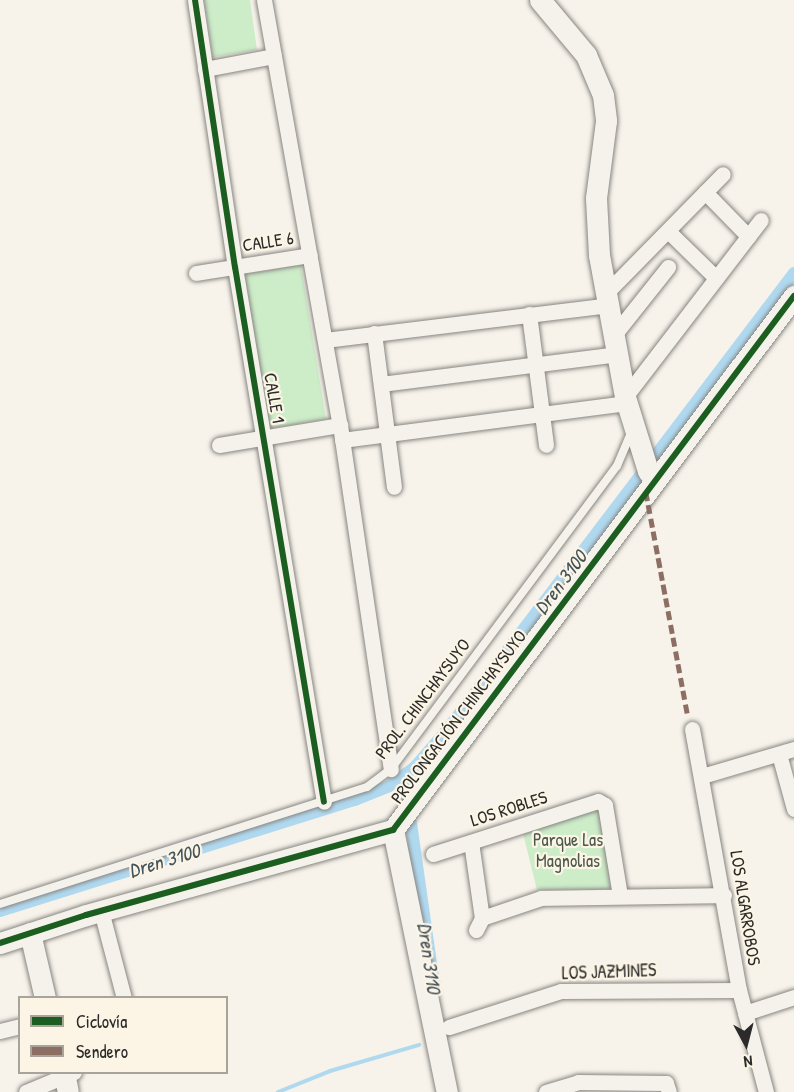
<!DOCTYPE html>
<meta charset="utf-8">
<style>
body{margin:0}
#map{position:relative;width:794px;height:1092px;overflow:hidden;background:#f7f3ea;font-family:"Patrick Hand",sans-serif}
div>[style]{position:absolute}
.green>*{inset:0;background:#cdecc8}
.stream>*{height:4px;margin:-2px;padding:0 2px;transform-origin:2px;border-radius:2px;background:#b0d9f0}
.canal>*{height:12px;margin:-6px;padding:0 6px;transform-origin:6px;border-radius:6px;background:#b0d9f0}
.roads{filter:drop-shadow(0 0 2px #878581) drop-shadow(0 0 2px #878581)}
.lane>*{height:8px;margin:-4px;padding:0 4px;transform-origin:4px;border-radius:4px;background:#f5f2ec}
.street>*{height:15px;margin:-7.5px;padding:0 7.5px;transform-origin:7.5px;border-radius:7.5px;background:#f5f2ec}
.secondary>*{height:21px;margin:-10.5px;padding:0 10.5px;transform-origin:10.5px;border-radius:10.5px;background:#f5f2ec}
.quiet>*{height:4.5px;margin-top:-2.25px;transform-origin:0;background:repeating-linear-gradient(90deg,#8d6e63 0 9px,transparent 0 13.5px)}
.cycleway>*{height:6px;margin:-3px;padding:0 3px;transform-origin:3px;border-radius:3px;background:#1b5e20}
span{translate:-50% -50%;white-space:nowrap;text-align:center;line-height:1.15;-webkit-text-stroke:4.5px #fcf5e5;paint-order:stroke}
.street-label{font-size:18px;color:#2b2b2b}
.park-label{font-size:18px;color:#4b5a4c}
.water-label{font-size:20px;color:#44545d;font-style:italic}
.legend{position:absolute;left:18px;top:996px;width:210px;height:78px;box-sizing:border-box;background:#fcf5e5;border:2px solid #a8a49b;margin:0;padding:8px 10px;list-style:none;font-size:18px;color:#2b2b2b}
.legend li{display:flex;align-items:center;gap:12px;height:30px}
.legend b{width:30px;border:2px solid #a8a49b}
.north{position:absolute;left:716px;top:1014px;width:60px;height:60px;-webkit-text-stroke:4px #fcf5e5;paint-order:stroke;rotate:173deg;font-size:16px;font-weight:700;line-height:24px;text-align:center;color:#2b2b2b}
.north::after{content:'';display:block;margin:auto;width:21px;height:27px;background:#2b2b2b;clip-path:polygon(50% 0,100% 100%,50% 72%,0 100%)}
</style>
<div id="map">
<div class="green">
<i style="clip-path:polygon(204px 0,250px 0,257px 50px,213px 57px)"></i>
<i style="clip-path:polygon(301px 265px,326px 419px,269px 429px,244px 274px)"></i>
<i style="clip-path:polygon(599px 808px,612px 882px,609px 889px,537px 890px,522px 829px)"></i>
</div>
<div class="stream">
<i style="left:278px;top:1092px;width:56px;rotate:-22deg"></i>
<i style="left:330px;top:1071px;width:93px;rotate:-16.3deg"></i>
</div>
<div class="canal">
<i style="left:403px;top:776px;width:20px;rotate:81deg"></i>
<i style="left:411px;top:823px;width:164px;rotate:81.9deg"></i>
<i style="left:0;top:911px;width:372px;rotate:-17.4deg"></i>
<i style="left:355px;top:800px;width:37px;rotate:-22deg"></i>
<i style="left:389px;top:786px;width:32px;rotate:-36deg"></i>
<i style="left:415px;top:767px;width:49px;rotate:-49.1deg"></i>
<i style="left:447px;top:730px;width:574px;rotate:-52.79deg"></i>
</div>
<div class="roads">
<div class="lane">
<i style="left:0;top:904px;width:385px;rotate:-17.7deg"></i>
<i style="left:367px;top:787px;width:30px;rotate:-37deg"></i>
<i style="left:391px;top:769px;width:378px;rotate:-53.3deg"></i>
<i style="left:617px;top:466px;width:36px;rotate:-67deg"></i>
</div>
<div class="street">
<i style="left:195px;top:0;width:270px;rotate:81.5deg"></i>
<i style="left:235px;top:267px;width:542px;rotate:80.56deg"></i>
<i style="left:264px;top:0;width:432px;rotate:79.9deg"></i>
<i style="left:340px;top:425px;width:348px;rotate:81.6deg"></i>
<i style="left:205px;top:69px;width:70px;rotate:-10.7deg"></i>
<i style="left:705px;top:192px;width:62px;rotate:45.7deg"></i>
<i style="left:668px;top:231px;width:67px;rotate:44.4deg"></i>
<i style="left:196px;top:273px;width:115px;rotate:-9deg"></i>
<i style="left:607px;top:292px;width:165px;rotate:-45.5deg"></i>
<i style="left:529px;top:314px;width:132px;rotate:82.6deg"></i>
<i style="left:374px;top:333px;width:155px;rotate:82.6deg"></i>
<i style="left:614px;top:335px;width:87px;rotate:-51.5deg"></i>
<i style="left:325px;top:340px;width:286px;rotate:-7deg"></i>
<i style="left:381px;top:384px;width:239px;rotate:-7.2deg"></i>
<i style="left:625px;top:397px;width:223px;rotate:-52.5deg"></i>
<i style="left:342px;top:440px;width:287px;rotate:-7.4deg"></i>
<i style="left:219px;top:445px;width:123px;rotate:-9.4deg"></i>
<i style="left:692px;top:729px;width:265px;rotate:79.8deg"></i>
<i style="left:739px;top:990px;width:106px;rotate:75.2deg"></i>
<i style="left:779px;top:754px;width:57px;rotate:74.7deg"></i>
<i style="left:702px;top:776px;width:96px;rotate:-16.4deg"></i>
<i style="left:471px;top:842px;width:77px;rotate:81.8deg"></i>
<i style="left:433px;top:854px;width:173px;rotate:-17.8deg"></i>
<i style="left:598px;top:801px;width:8px;rotate:30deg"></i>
<i style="left:605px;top:805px;width:92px;rotate:80.6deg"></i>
<i style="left:104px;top:922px;width:79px;rotate:75.3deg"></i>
<i style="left:476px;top:930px;width:13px;rotate:-63deg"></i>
<i style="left:482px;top:918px;width:62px;rotate:-18.7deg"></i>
<i style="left:541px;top:898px;width:183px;rotate:-0.9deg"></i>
<i style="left:745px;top:1013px;width:52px;rotate:-18.1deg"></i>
<i style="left:449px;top:1027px;width:118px;rotate:-17.8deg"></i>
<i style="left:561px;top:991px;width:178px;rotate:-0.3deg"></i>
<i style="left:0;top:1031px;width:21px;rotate:-14deg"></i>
<i style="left:26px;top:1092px;width:52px;rotate:-22.6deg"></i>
<i style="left:546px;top:1092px;width:34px;rotate:-17deg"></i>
<i style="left:578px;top:1082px;width:88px;rotate:0.7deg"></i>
<i style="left:666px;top:1083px;width:9px;rotate:72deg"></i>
</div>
<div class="secondary">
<i style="left:540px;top:0;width:72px;rotate:50.1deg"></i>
<i style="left:586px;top:55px;width:43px;rotate:67deg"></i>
<i style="left:603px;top:95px;width:26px;rotate:83deg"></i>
<i style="left:606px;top:121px;width:78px;rotate:97.4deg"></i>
<i style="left:596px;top:198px;width:57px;rotate:87deg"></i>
<i style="left:599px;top:255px;width:144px;rotate:79.6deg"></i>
<i style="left:625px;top:397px;width:77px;rotate:72.7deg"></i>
<i style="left:648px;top:471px;width:11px;rotate:52deg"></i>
<i style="left:393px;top:830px;width:268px;rotate:78.4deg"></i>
<i style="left:30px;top:933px;width:67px;rotate:77deg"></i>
<i style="left:0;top:943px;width:90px;rotate:-18deg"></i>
<i style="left:86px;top:915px;width:319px;rotate:-15.5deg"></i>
<i style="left:393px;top:830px;width:668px;rotate:-53.1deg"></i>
<i style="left:64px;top:1072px;width:20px;rotate:79deg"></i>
</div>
</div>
<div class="quiet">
<i style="left:646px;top:492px;width:229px;rotate:79.4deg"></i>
</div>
<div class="cycleway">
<i style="left:195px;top:0;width:270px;rotate:81.5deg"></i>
<i style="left:235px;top:267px;width:542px;rotate:80.56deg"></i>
<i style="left:0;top:943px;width:90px;rotate:-18deg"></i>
<i style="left:86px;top:915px;width:319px;rotate:-15.5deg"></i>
<i style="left:393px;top:830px;width:668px;rotate:-53.1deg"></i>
</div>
<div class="street-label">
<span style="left:268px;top:242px;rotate:-9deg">CALLE 6</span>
<span style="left:274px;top:398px;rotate:80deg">CALLE 1</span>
<span style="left:423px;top:699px;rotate:-53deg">PROL. CHINCHAYSUYO</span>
<span style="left:459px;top:717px;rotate:-53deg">PROLONGACIÓN CHINCHAYSUYO</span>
<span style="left:509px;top:809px;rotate:-18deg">LOS ROBLES</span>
<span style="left:745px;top:908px;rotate:81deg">LOS ALGARROBOS</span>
<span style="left:609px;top:972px;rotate:-2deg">LOS JAZMINES</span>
</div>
<div class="park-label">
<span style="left:568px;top:851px">Parque Las<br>Magnolias</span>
</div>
<div class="water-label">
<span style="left:560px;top:582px;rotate:-53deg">Dren 3100</span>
<span style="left:164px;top:860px;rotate:-17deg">Dren 3100</span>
<span style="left:430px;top:958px;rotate:82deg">Dren 3110</span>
</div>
<ul class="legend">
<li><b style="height:8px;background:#1b5e20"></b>Ciclovía</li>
<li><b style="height:8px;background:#8d6e63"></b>Sendero</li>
</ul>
<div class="north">N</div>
</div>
